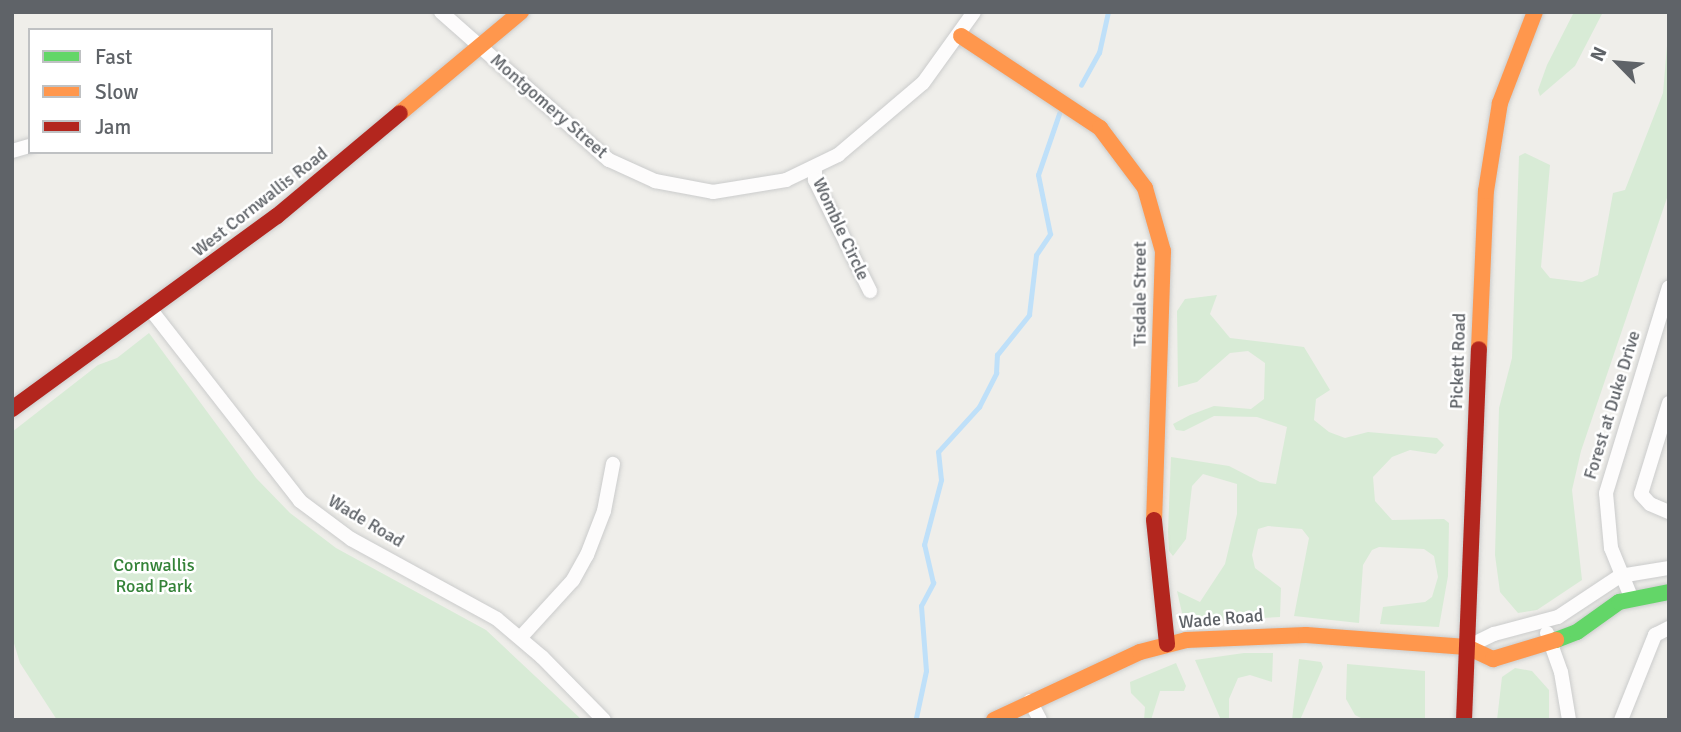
<!DOCTYPE html>
<style>
body{margin:0}
#map{position:relative;width:1681px;height:732px;overflow:hidden;background:#efeeea;font-family:Signika,sans-serif}
div>[style]{position:absolute}
.green>*{inset:0;background:#d8ebd6}
.stream>*{height:4.5px;margin:-2.25px;padding:0 2.25px;transform-origin:2.25px;border-radius:2.25px;background:#bfe0f9}
.roads{filter:drop-shadow(0 0 2px #cbcccc) drop-shadow(0 0 2px #cbcccc)}
.street>*{height:14px;margin:-7px;padding:0 7px;transform-origin:7px;border-radius:7px;background:#fdfcfc}
.fast>*{height:16px;margin:-8px;padding:0 8px;transform-origin:8px;border-radius:8px;background:#63d668}
.slow>*{height:16px;margin:-8px;padding:0 8px;transform-origin:8px;border-radius:8px;background:#ff974d}
.jam>*{height:16px;margin:-8px;padding:0 8px;transform-origin:8px;border-radius:8px;background:#b3261e}
span{translate:-50% -50%;white-space:nowrap;text-align:center;line-height:1.15;-webkit-text-stroke:5px #fff;paint-order:stroke}
.street-label{font-size:18px;color:#5f6368}
.park-label{font-size:18px;color:#348238}
.frame{position:absolute;inset:0;border:14px solid #5f6368;pointer-events:none}
.legend{position:absolute;left:28px;top:28px;width:245px;height:126px;box-sizing:border-box;background:#fff;border:2px solid #bfc1c3;margin:0;padding:9px 12px;list-style:none;font-size:21px;color:#5f6368}
.legend li{display:flex;align-items:center;gap:14px;height:35px}
.legend b{width:35px;border:2px solid #bfc1c3}
.north{position:absolute;left:1583px;top:28px;width:70px;height:70px;-webkit-text-stroke:5px #fff;paint-order:stroke;rotate:295deg;font-size:19px;font-weight:700;line-height:28px;text-align:center;color:#5f6368}
.north::after{content:'';display:block;margin:auto;width:24px;height:32px;background:#5f6368;clip-path:polygon(50% 0,100% 100%,50% 72%,0 100%)}
</style>
<div id="map">
<div class="green">
<i style="clip-path:polygon(1574px 12px,1603px 12px,1575px 66px,1540px 96px,1538px 90px,1547px 65px)"></i>
<i style="clip-path:polygon(1669px 22px,1669px 192px,1581px 451px,1572px 490px,1582px 580px,1537px 610px,1518px 613px,1500px 592px,1495px 555px,1499px 408px,1512px 358px,1519px 156px,1525px 153px,1550px 165px,1541px 267px,1550px 278px,1582px 282px,1598px 275px,1613px 193px,1625px 190px,1663px 93px)"></i>
<i style="clip-path:polygon(1217px 295px,1210px 314px,1230px 338px,1304px 347px,1330px 390px,1316px 399px,1314px 420px,1329px 432px,1345px 438px,1368px 432px,1437px 438px,1444px 445px,1436px 454px,1410px 450px,1392px 457px,1373px 477px,1375px 501px,1392px 520px,1444px 519px,1449px 523px,1448px 576px,1439px 627px,1380px 624px,1383px 607px,1425px 602px,1432px 597px,1438px 577px,1434px 556px,1424px 549px,1379px 547px,1372px 550px,1363px 565px,1359px 623px,1294px 616px,1309px 538px,1302px 529px,1268px 526px,1258px 529px,1252px 555px,1255px 568px,1281px 588px,1280px 617px,1225px 620px,1182px 613px,1177px 591px,1200px 602px,1225px 564px,1237px 514px,1237px 484px,1203px 474px,1192px 486px,1186px 539px,1173px 556px,1169px 551px,1168px 532px,1171px 457px,1229px 466px,1260px 482px,1276px 484px,1287px 427px,1257px 417px,1214px 416px,1184px 431px,1176px 430px,1173px 424px,1190px 415px,1214px 406px,1251px 409px,1264px 399px,1265px 363px,1248px 351px,1230px 353px,1197px 382px,1178px 387px,1177px 311px,1185px 299px)"></i>
<i style="clip-path:polygon(149px 333px,256px 478px,290px 513px,336px 548px,486px 630px,582px 720px,57px 720px,20px 663px,13px 640px,12px 432px,98px 365px,117px 358px)"></i>
<i style="clip-path:polygon(1244px 653px,1273px 653px,1272px 682px,1250px 675px,1238px 678px,1229px 699px,1229px 720px,1221px 720px,1195px 660px)"></i>
<i style="clip-path:polygon(1299px 659px,1321px 662px,1323px 667px,1300px 720px,1292px 720px)"></i>
<i style="clip-path:polygon(1176px 663px,1186px 686px,1184px 691px,1160px 691px,1151px 720px,1144px 720px,1145px 707px,1131px 693px,1130px 682px)"></i>
<i style="clip-path:polygon(1347px 664px,1425px 671px,1425px 720px,1365px 720px,1355px 715px,1346px 699px)"></i>
<i style="clip-path:polygon(1515px 668px,1532px 671px,1549px 690px,1549px 720px,1497px 720px,1502px 677px)"></i>
</div>
<div class="stream">
<i style="left:1081px;top:85px;width:37px;rotate:-61deg"></i>
<i style="left:1099px;top:53px;width:42px;rotate:-77.6deg"></i>
<i style="left:916px;top:718px;width:48px;rotate:-78deg"></i>
<i style="left:926px;top:671px;width:65px;rotate:-94.4deg"></i>
<i style="left:921px;top:606px;width:26px;rotate:-62deg"></i>
<i style="left:933px;top:583px;width:39px;rotate:-103deg"></i>
<i style="left:924px;top:545px;width:67px;rotate:-75.3deg"></i>
<i style="left:941px;top:480px;width:28px;rotate:-96deg"></i>
<i style="left:938px;top:452px;width:61px;rotate:-47.7deg"></i>
<i style="left:979px;top:407px;width:38px;rotate:-63deg"></i>
<i style="left:996px;top:373px;width:18px;rotate:-87deg"></i>
<i style="left:997px;top:355px;width:51px;rotate:-51.3deg"></i>
<i style="left:1029px;top:315px;width:60px;rotate:-83.3deg"></i>
<i style="left:1036px;top:255px;width:25px;rotate:-56deg"></i>
<i style="left:1050px;top:234px;width:60px;rotate:-101.5deg"></i>
<i style="left:1038px;top:175px;width:65px;rotate:-71deg"></i>
</div>
<div class="roads">
<div class="street">
<i style="left:441px;top:12px;width:224px;rotate:41.4deg"></i>
<i style="left:609px;top:160px;width:51px;rotate:24.5deg"></i>
<i style="left:655px;top:181px;width:59px;rotate:10.7deg"></i>
<i style="left:713px;top:192px;width:74px;rotate:-9.3deg"></i>
<i style="left:786px;top:180px;width:58px;rotate:-25.7deg"></i>
<i style="left:838px;top:155px;width:111px;rotate:-40.3deg"></i>
<i style="left:923px;top:83px;width:87px;rotate:-54.3deg"></i>
<i style="left:12px;top:151px;width:19px;rotate:-16deg"></i>
<i style="left:815px;top:167px;width:13px;rotate:90deg"></i>
<i style="left:815px;top:180px;width:124px;rotate:63.6deg"></i>
<i style="left:151px;top:310px;width:242px;rotate:52deg"></i>
<i style="left:300px;top:501px;width:64px;rotate:36.7deg"></i>
<i style="left:351px;top:539px;width:166px;rotate:28.7deg"></i>
<i style="left:497px;top:619px;width:59px;rotate:40.2deg"></i>
<i style="left:542px;top:657px;width:88px;rotate:45.5deg"></i>
<i style="left:1669px;top:403px;width:95px;rotate:107.1deg"></i>
<i style="left:1641px;top:494px;width:13px;rotate:48deg"></i>
<i style="left:1650px;top:504px;width:21px;rotate:23deg"></i>
<i style="left:1631px;top:597px;width:53px;rotate:-112.2deg"></i>
<i style="left:1611px;top:548px;width:55px;rotate:-95.2deg"></i>
<i style="left:1606px;top:493px;width:215px;rotate:-73deg"></i>
<i style="left:1547px;top:633px;width:41px;rotate:70.3deg"></i>
<i style="left:1561px;top:672px;width:49px;rotate:80.5deg"></i>
<i style="left:521px;top:637px;width:77px;rotate:-47.6deg"></i>
<i style="left:573px;top:580px;width:29px;rotate:-61deg"></i>
<i style="left:587px;top:555px;width:47px;rotate:-68.9deg"></i>
<i style="left:604px;top:511px;width:48px;rotate:-79.2deg"></i>
<i style="left:1467px;top:647px;width:30px;rotate:-26deg"></i>
<i style="left:1494px;top:634px;width:66px;rotate:-14.9deg"></i>
<i style="left:1558px;top:617px;width:74px;rotate:-33.5deg"></i>
<i style="left:1620px;top:576px;width:50px;rotate:-9.3deg"></i>
<i style="left:1030px;top:701px;width:21px;rotate:62deg"></i>
<i style="left:1621px;top:720px;width:92px;rotate:-68.2deg"></i>
<i style="left:1655px;top:635px;width:16px;rotate:-27deg"></i>
</div>
<div class="fast">
<i style="left:1556px;top:640px;width:22px;rotate:-21deg"></i>
<i style="left:1577px;top:632px;width:52px;rotate:-35.5deg"></i>
<i style="left:1619px;top:602px;width:51px;rotate:-11.3deg"></i>
</div>
<div class="slow">
<i style="left:961px;top:36px;width:167px;rotate:33.5deg"></i>
<i style="left:1100px;top:128px;width:75px;rotate:53.1deg"></i>
<i style="left:1145px;top:188px;width:66px;rotate:74.1deg"></i>
<i style="left:1163px;top:251px;width:269px;rotate:91.9deg"></i>
<i style="left:400px;top:113px;width:158px;rotate:-39.9deg"></i>
<i style="left:1479px;top:349px;width:158px;rotate:-87.5deg"></i>
<i style="left:1486px;top:191px;width:89px;rotate:-81deg"></i>
<i style="left:1500px;top:103px;width:97px;rotate:-69deg"></i>
<i style="left:994px;top:720px;width:161px;rotate:-25deg"></i>
<i style="left:1140px;top:652px;width:48px;rotate:-14.6deg"></i>
<i style="left:1186px;top:640px;width:120px;rotate:-2.4deg"></i>
<i style="left:1306px;top:635px;width:161px;rotate:4.3deg"></i>
<i style="left:1467px;top:647px;width:29px;rotate:25deg"></i>
<i style="left:1493px;top:659px;width:66px;rotate:-16.8deg"></i>
</div>
<div class="jam">
<i style="left:12px;top:409px;width:328px;rotate:-36.1deg"></i>
<i style="left:277px;top:216px;width:160px;rotate:-39.9deg"></i>
<i style="left:1154px;top:520px;width:125px;rotate:84deg"></i>
<i style="left:1464px;top:720px;width:371px;rotate:-87.7deg"></i>
</div>
</div>
<div class="street-label">
<span style="left:549px;top:106px;rotate:41deg">Montgomery Street</span>
<span style="left:260px;top:202px;rotate:-38deg">West Cornwallis Road</span>
<span style="left:841px;top:229px;rotate:65deg">Womble Circle</span>
<span style="left:1140px;top:294px;rotate:-90deg">Tisdale Street</span>
<span style="left:1458px;top:361px;rotate:-88deg">Pickett Road</span>
<span style="left:1612px;top:405px;rotate:-73deg">Forest at Duke Drive</span>
<span style="left:366px;top:521px;rotate:31deg">Wade Road</span>
<span style="left:1221px;top:619px;rotate:-5deg">Wade Road</span>
</div>
<div class="park-label">
<span style="left:154px;top:576px">Cornwallis<br>Road Park</span>
</div>
<div class="frame"></div>
<ul class="legend">
<li><b style="height:9px;background:#63d668"></b>Fast</li>
<li><b style="height:9px;background:#ff974d"></b>Slow</li>
<li><b style="height:9px;background:#b3261e"></b>Jam</li>
</ul>
<div class="north">N</div>
</div>
